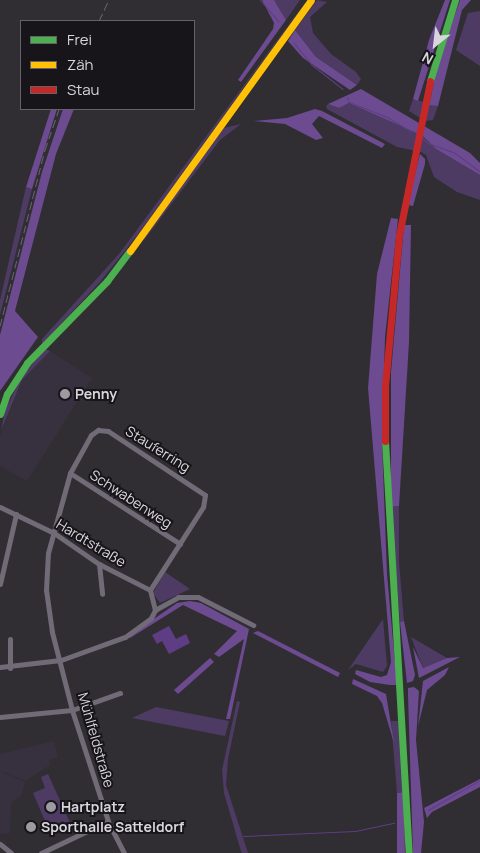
<!DOCTYPE html>
<meta charset="utf-8">
<style>
body{margin:0}
#map{position:relative;width:480px;height:853px;overflow:hidden;background:#302e33;font-family:Manrope,sans-serif}
div>[style]{position:absolute}
.built>*{inset:0;background:#37313f}
.green>*{inset:0;background:#4d3b64}
.forest>*{inset:0;background:#6c4b91}
.water>*{inset:0;background:#5e3d85}
.stream>*{height:1px;margin:-0.5px;padding:0 0.5px;transform-origin:0.5px;border-radius:0.5px;background:#5e3d85}
.street>*{height:5px;margin:-2.5px;padding:0 2.5px;transform-origin:2.5px;border-radius:2.5px;background:#706b77}
.fast>*{height:7px;margin:-3.5px;padding:0 3.5px;transform-origin:3.5px;border-radius:3.5px;background:#4caf50}
.slow>*{height:7px;margin:-3.5px;padding:0 3.5px;transform-origin:3.5px;border-radius:3.5px;background:#ffc107}
.jam>*{height:7px;margin:-3.5px;padding:0 3.5px;transform-origin:3.5px;border-radius:3.5px;background:#c62828}
.rail>*{height:1px;margin-top:-0.5px;transform-origin:0;background:repeating-linear-gradient(90deg,#67646d 0 8px,transparent 0 12px)}
.dots>*{width:14px;height:14px;translate:-50% -50%;box-sizing:border-box;border:2px solid #171519;border-radius:50%}
span{translate:-50% -50%;white-space:nowrap;text-align:center;line-height:1.15;-webkit-text-stroke:4px #171519;paint-order:stroke}
.poi-label{font-size:14px;color:#d8d6dc;font-weight:700}
.left{translate:0 -50%;text-align:left}
.street-label{font-size:14px;color:#d8d6dc}
.legend{position:absolute;left:20px;top:20px;width:175px;height:90px;box-sizing:border-box;background:#171519;border:1px solid #646267;margin:0;padding:6px 9px;list-style:none;font-size:15px;color:#d8d6dc}
.legend li{display:flex;align-items:center;gap:10px;height:25px}
.legend b{width:25px;border:1px solid #646267}
.north{position:absolute;left:410px;top:20px;width:50px;height:50px;-webkit-text-stroke:4px #171519;paint-order:stroke;rotate:209deg;font-size:14px;font-weight:700;line-height:20px;text-align:center;color:#d8d6dc}
.north::after{content:'';display:block;margin:auto;width:18px;height:22px;background:#d8d6dc;clip-path:polygon(50% 0,100% 100%,50% 72%,0 100%)}
</style>
<div id="map">
<div class="built">
<i style="clip-path:polygon(50px 351px,92px 378px,27px 481px,0 466px,0 436px,22px 380px)"></i>
<i style="clip-path:polygon(54px 741px,58px 757px,49px 760px,50px 765px,25px 781px,7px 773px,1px 772px,25px 782px,22px 795px,11px 802px,10px 833px,0 834px,0 754px)"></i>
</div>
<div class="green">
<i style="clip-path:polygon(274px 0,300px 0,286px 20px)"></i>
<i style="clip-path:polygon(307px 0,140px 232px,100px 282px,42px 344px,42px 339px,119px 254px)"></i>
<i style="clip-path:polygon(317px 0,327px 2px,310px 17px,313px 33px,331px 54px,356px 72px,361px 79px,357px 85px,316px 57px,295px 30px)"></i>
<i style="clip-path:polygon(480px 11px,480px 66px,456px 50px,468px 13px)"></i>
<i style="clip-path:polygon(413px 99px,438px 106px,433px 120px,425px 121px,409px 111px)"></i>
<i style="clip-path:polygon(349px 103px,423px 136px,436px 149px,480px 175px,480px 200px,457px 192px,434px 177px,426px 155px,421px 152px,397px 147px,327px 109px,326px 106px,328px 104px,339px 108px)"></i>
<i style="clip-path:polygon(241px 124px,220px 140px,144px 240px,144px 235px,224px 128px)"></i>
<i style="clip-path:polygon(26px 187px,32px 189px,0 315px,0 300px)"></i>
<i style="clip-path:polygon(45px 349px,50px 351px,22px 380px,1px 431px,5px 410px,21px 378px)"></i>
<i style="clip-path:polygon(399px 506px,399px 562px,404px 621px,400px 622px,391px 507px)"></i>
<i style="clip-path:polygon(165px 572px,190px 589px,160px 603px,153px 593px)"></i>
<i style="clip-path:polygon(383px 619px,387px 666px,383px 672px,356px 664px,348px 670px)"></i>
<i style="clip-path:polygon(411px 637px,447px 658px,423px 668px)"></i>
<i style="clip-path:polygon(237px 701px,240px 702px,228px 759px,226px 785px,248px 853px,242px 853px,240px 848px,224px 793px,222px 770px)"></i>
<i style="clip-path:polygon(156px 707px,229px 721px,225px 736px,132px 718px)"></i>
<i style="clip-path:polygon(391px 721px,401px 721px,404px 792px,397px 793px)"></i>
<i style="clip-path:polygon(48px 774px,71px 825px,66px 827px,63px 821px,48px 828px,33px 793px,45px 788px,41px 777px)"></i>
</div>
<div class="forest">
<i style="clip-path:polygon(262px 0,274px 0,286px 20px,241px 82px,238px 80px,273px 29px,274px 23px)"></i>
<i style="clip-path:polygon(445px 0,450px 0,418px 101px,413px 99px,429px 40px)"></i>
<i style="clip-path:polygon(460px 0,471px 0,462px 10px,438px 106px,429px 105px,438px 63px)"></i>
<i style="clip-path:polygon(295px 30px,316px 57px,357px 85px,350px 90px,303px 58px,288px 41px)"></i>
<i style="clip-path:polygon(361px 89px,470px 153px,480px 163px,480px 175px,436px 149px,423px 136px,349px 103px,339px 108px,328px 104px)"></i>
<i style="clip-path:polygon(51px 109px,57px 109px,32px 189px,26px 187px)"></i>
<i style="clip-path:polygon(63px 109px,74px 109px,56px 154px,15px 311px,38px 337px,0 391px,0 335px,42px 172px)"></i>
<i style="clip-path:polygon(315px 109px,322px 111px,385px 144px,382px 148px,319px 116px,312px 124px,323px 138px,316px 140px,285px 124px,253px 121px,287px 118px)"></i>
<i style="clip-path:polygon(420px 154px,425px 159px,425px 164px,413px 206px,407px 205px)"></i>
<i style="clip-path:polygon(391px 218px,398px 219px,385px 337px,382px 442px,387px 574px,397px 685px,390px 685px,370px 682px,355px 674px,356px 670px,381px 677px,387px 675px,391px 662px,368px 388px,377px 274px)"></i>
<i style="clip-path:polygon(404px 225px,411px 225px,409px 342px,399px 506px,391px 507px,391px 372px)"></i>
<i style="clip-path:polygon(190px 601px,201px 603px,249px 629px,230px 719px,226px 719px,244px 639px,219px 657px,214px 654px,237px 631px,183px 605px,130px 638px,129px 636px,177px 603px)"></i>
<i style="clip-path:polygon(404px 621px,415px 675px,413px 681px,407px 683px,400px 622px)"></i>
<i style="clip-path:polygon(258px 631px,340px 673px,338px 677px,253px 633px)"></i>
<i style="clip-path:polygon(413px 647px,423px 668px,447px 658px,460px 657px,419px 678px)"></i>
<i style="clip-path:polygon(210px 658px,214px 662px,178px 694px,174px 690px)"></i>
<i style="clip-path:polygon(449px 667px,445px 675px,427px 690px,418px 726px,423px 681px)"></i>
<i style="clip-path:polygon(353px 679px,386px 694px,394px 743px,382px 703px,377px 696px,352px 684px)"></i>
<i style="clip-path:polygon(414px 687px,419px 691px,416px 740px,424px 822px,421px 853px,413px 853px,408px 695px,408px 688px)"></i>
<i style="clip-path:polygon(480px 779px,480px 787px,432px 812px,427px 818px,424px 808px)"></i>
<i style="clip-path:polygon(404px 792px,405px 853px,397px 853px,397px 793px)"></i>
</div>
<div class="water">
<i style="clip-path:polygon(169px 626px,176px 639px,186px 634px,190px 643px,169px 654px,162px 641px,157px 644px,152px 635px)"></i>
</div>
<div class="stream">
<i style="left:260px;top:0;width:28px;rotate:49deg"></i>
<i style="left:294px;top:43px;width:28px;rotate:51deg"></i>
<i style="left:312px;top:65px;width:39px;rotate:38deg"></i>
<i style="left:347px;top:97px;width:5px;rotate:68deg"></i>
<i style="left:349px;top:102px;width:41px;rotate:21.5deg"></i>
<i style="left:387px;top:117px;width:29px;rotate:31deg"></i>
<i style="left:422px;top:138px;width:8px;rotate:40deg"></i>
<i style="left:428px;top:143px;width:29px;rotate:20deg"></i>
<i style="left:455px;top:153px;width:31px;rotate:37deg"></i>
<i style="left:428px;top:810px;width:60px;rotate:-30deg"></i>
<i style="left:243px;top:836px;width:112px;rotate:-2.6deg"></i>
<i style="left:355px;top:831px;width:40px;rotate:-12deg"></i>
</div>
<div class="street">
<i style="left:70px;top:473px;width:131px;rotate:32.8deg"></i>
<i style="left:0;top:507px;width:60px;rotate:25.7deg"></i>
<i style="left:54px;top:533px;width:55px;rotate:34.6deg"></i>
<i style="left:99px;top:564px;width:57px;rotate:27deg"></i>
<i style="left:150px;top:590px;width:21px;rotate:76deg"></i>
<i style="left:99px;top:564px;width:30px;rotate:84deg"></i>
<i style="left:0;top:584px;width:72px;rotate:-77.1deg"></i>
<i style="left:10px;top:639px;width:29px;rotate:90deg"></i>
<i style="left:0;top:667px;width:61px;rotate:-6.5deg"></i>
<i style="left:61px;top:660px;width:68px;rotate:-19.8deg"></i>
<i style="left:125px;top:637px;width:32px;rotate:-36deg"></i>
<i style="left:151px;top:618px;width:9px;rotate:-63deg"></i>
<i style="left:155px;top:610px;width:26px;rotate:-29deg"></i>
<i style="left:178px;top:597px;width:20px"></i>
<i style="left:198px;top:597px;width:62px;rotate:27deg"></i>
<i style="left:0;top:717px;width:72px;rotate:-5.6deg"></i>
<i style="left:72px;top:710px;width:51px;rotate:-19.5deg"></i>
<i style="left:0;top:844px;width:14px;rotate:39deg"></i>
<i style="left:41px;top:853px;width:74px;rotate:-25.5deg"></i>
<i style="left:124px;top:853px;width:36px;rotate:-117deg"></i>
<i style="left:108px;top:821px;width:117px;rotate:-108deg"></i>
<i style="left:72px;top:710px;width:81px;rotate:-104.4deg"></i>
<i style="left:52px;top:632px;width:42px;rotate:-98.1deg"></i>
<i style="left:46px;top:590px;width:37px;rotate:-87deg"></i>
<i style="left:48px;top:553px;width:83px;rotate:-74.6deg"></i>
<i style="left:70px;top:473px;width:43px;rotate:-61.1deg"></i>
<i style="left:91px;top:435px;width:9px;rotate:-36deg"></i>
<i style="left:98px;top:430px;width:10px;rotate:6deg"></i>
<i style="left:108px;top:431px;width:116px;rotate:33.4deg"></i>
<i style="left:205px;top:495px;width:12px;rotate:99deg"></i>
<i style="left:203px;top:507px;width:98px;rotate:122.6deg"></i>
</div>
<div class="fast">
<i style="left:430px;top:81px;width:85px;rotate:-72.8deg"></i>
<i style="left:0;top:414px;width:21px;rotate:-71deg"></i>
<i style="left:7px;top:394px;width:37px;rotate:-57deg"></i>
<i style="left:27px;top:363px;width:115px;rotate:-45.7deg"></i>
<i style="left:107px;top:281px;width:38px;rotate:-53deg"></i>
<i style="left:385px;top:441px;width:413px;rotate:86.7deg"></i>
</div>
<div class="slow">
<i style="left:130px;top:251px;width:309px;rotate:-54.2deg"></i>
</div>
<div class="jam">
<i style="left:385px;top:441px;width:55px;rotate:-90deg"></i>
<i style="left:385px;top:386px;width:152px;rotate:-84.7deg"></i>
<i style="left:399px;top:235px;width:157px;rotate:-78.6deg"></i>
</div>
<div class="rail">
<i style="left:99px;top:21px;width:23px;rotate:-65deg"></i>
<i style="left:0;top:326px;width:182px;rotate:-75.7deg"></i>
<i style="left:45px;top:150px;width:43px;rotate:-71.1deg"></i>
</div>
<div class="dots">
<i style="left:65px;top:394px;background:#9d9ba1"></i>
<i style="left:51px;top:807px;background:#9d9ba1"></i>
<i style="left:31px;top:827px;background:#9d9ba1"></i>
</div>
<div class="poi-label">
<span class="left" style="left:75px;top:394px">Penny</span>
<span class="left" style="left:61px;top:807px">Hartplatz</span>
<span class="left" style="left:41px;top:827px">Sporthalle Satteldorf</span>
</div>
<div class="street-label">
<span style="left:158px;top:449px;rotate:32deg">Stauferring</span>
<span style="left:131px;top:499px;rotate:33deg">Schwabenweg</span>
<span style="left:91px;top:543px;rotate:31deg">Hardtstraße</span>
<span style="left:96px;top:740px;rotate:74deg">Mühlfeldstraße</span>
</div>
<ul class="legend">
<li><b style="height:6px;background:#4caf50"></b>Frei</li>
<li><b style="height:6px;background:#ffc107"></b>Zäh</li>
<li><b style="height:6px;background:#c62828"></b>Stau</li>
</ul>
<div class="north">N</div>
</div>
